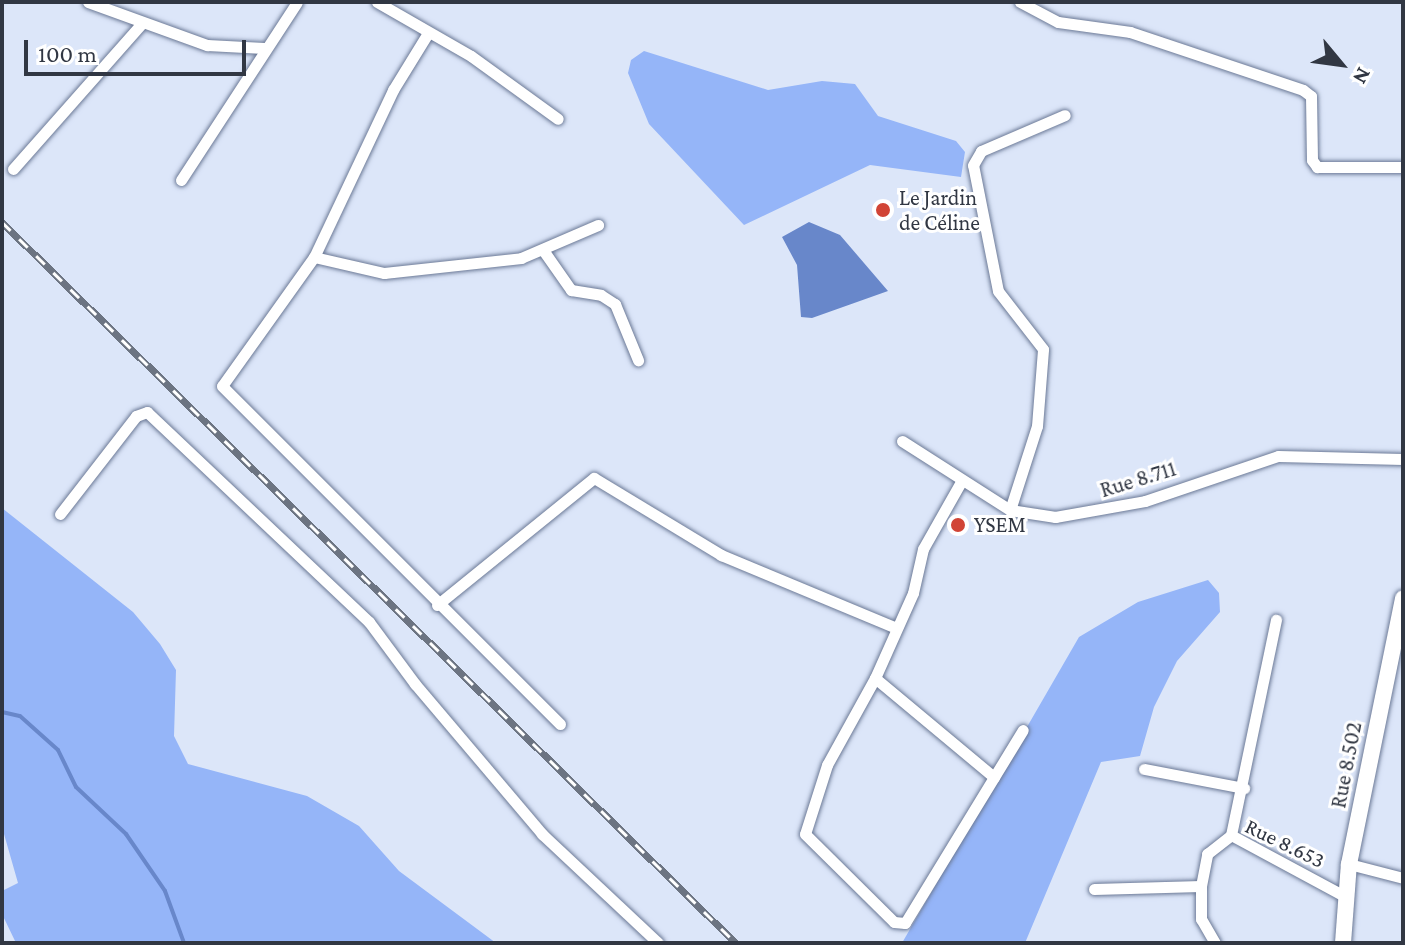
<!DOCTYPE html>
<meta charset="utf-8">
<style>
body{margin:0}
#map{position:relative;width:1405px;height:945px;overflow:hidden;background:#dce6f9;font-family:"Crimson Pro",serif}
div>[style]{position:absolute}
.green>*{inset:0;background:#95b5f8}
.water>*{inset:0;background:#6887ca}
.stream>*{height:4px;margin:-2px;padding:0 2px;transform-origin:2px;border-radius:2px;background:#6887ca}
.roads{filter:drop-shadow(0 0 2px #6b7996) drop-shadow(0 0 2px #6b7996)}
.street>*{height:11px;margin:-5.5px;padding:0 5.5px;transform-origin:5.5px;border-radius:5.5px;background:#fff}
.secondary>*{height:16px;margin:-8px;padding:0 8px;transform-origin:8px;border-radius:8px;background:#fff}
.rail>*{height:7px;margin-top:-3.5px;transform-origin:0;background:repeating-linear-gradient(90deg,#fff 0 12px,#6c7482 0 24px);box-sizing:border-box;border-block:2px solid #6c7482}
.dots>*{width:22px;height:22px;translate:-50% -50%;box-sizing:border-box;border:4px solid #fff;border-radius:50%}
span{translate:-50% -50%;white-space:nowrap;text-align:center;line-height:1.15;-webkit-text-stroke:6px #fff;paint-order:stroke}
.poi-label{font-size:22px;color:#313743}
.left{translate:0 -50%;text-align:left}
.street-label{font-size:22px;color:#313743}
.frame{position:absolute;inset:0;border:4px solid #313743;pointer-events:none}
.north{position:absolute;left:1301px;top:24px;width:80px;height:80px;-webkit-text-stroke:6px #fff;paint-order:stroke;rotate:119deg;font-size:22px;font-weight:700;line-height:32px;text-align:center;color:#313743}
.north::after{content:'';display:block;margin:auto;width:28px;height:36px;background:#313743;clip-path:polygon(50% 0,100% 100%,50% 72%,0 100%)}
.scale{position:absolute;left:24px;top:40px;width:222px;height:36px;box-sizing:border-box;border:4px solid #313743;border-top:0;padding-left:10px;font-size:24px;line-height:28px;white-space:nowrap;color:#313743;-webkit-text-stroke:6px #fff;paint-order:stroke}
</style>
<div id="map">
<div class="green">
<i style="clip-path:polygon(644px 51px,768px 90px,822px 81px,855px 84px,878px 116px,956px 141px,965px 152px,961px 177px,870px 165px,744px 225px,649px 124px,628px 73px,631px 60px)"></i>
<i style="clip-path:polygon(2px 508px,133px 612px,160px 644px,176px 670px,174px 736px,188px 764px,307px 796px,359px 826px,399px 871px,496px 943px,16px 943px,2px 914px,2px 891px,18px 883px,2px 827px)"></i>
<i style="clip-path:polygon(1208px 580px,1219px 593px,1220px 612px,1177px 661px,1154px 707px,1140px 756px,1101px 762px,1025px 943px,902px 943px,1079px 637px,1138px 602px)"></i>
</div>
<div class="water">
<i style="clip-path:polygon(809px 222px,840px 235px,888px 291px,812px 318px,801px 317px,797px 265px,782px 237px)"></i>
</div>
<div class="stream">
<i style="left:2px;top:712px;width:18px;rotate:13deg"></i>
<i style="left:20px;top:716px;width:51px;rotate:41.8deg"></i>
<i style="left:58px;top:750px;width:41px;rotate:64.1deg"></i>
<i style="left:76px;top:787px;width:69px;rotate:43.2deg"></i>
<i style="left:126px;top:834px;width:69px;rotate:55.6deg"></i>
<i style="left:165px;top:891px;width:55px;rotate:69.9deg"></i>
</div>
<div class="roads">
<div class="street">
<i style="left:88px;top:2px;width:127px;rotate:19.9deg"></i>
<i style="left:207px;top:45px;width:57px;rotate:3deg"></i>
<i style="left:377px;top:2px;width:108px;rotate:29.9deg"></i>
<i style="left:471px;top:56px;width:107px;rotate:35.9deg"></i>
<i style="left:1020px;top:2px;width:43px;rotate:27.8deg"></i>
<i style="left:1058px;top:22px;width:73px;rotate:7.9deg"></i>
<i style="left:1130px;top:32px;width:182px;rotate:18.5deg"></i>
<i style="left:1303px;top:90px;width:10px;rotate:37deg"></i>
<i style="left:1311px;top:96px;width:64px;rotate:89.1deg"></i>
<i style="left:1312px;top:160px;width:9px;rotate:54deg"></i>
<i style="left:1317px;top:167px;width:86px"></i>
<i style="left:428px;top:33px;width:67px;rotate:121.6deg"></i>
<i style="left:393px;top:90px;width:185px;rotate:115.3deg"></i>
<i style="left:314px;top:257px;width:158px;rotate:125.5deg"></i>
<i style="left:222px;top:386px;width:478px;rotate:45deg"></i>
<i style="left:13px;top:169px;width:195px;rotate:-48.5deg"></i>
<i style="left:181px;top:180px;width:212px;rotate:-56.9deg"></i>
<i style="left:543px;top:250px;width:49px;rotate:55deg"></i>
<i style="left:571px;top:290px;width:30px;rotate:9deg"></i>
<i style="left:601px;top:295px;width:17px;rotate:33deg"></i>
<i style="left:615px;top:304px;width:61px;rotate:67.7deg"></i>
<i style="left:314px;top:257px;width:72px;rotate:12.9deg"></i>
<i style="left:384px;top:273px;width:138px;rotate:-6.2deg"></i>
<i style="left:521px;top:258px;width:84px;rotate:-23.2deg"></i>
<i style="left:902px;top:441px;width:128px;rotate:32.6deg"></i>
<i style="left:1010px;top:510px;width:46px;rotate:8.8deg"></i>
<i style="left:1055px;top:517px;width:91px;rotate:-10.1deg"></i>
<i style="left:1145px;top:501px;width:140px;rotate:-18.7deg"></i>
<i style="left:1278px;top:456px;width:125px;rotate:1.4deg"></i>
<i style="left:962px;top:480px;width:79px;rotate:119.5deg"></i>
<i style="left:923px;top:549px;width:45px;rotate:102.8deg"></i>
<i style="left:913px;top:593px;width:93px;rotate:114.1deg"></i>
<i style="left:875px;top:678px;width:99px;rotate:118.9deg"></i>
<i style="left:827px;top:765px;width:72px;rotate:107.7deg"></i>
<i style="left:805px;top:834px;width:125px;rotate:44.7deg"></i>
<i style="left:894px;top:922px;width:11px;rotate:5deg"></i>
<i style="left:905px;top:923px;width:226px;rotate:-58.6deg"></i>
<i style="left:1010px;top:510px;width:88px;rotate:-72.2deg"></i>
<i style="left:1037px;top:426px;width:77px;rotate:-85.5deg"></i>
<i style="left:1043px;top:349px;width:73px;rotate:-127.8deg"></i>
<i style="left:998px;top:291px;width:128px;rotate:-101.2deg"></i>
<i style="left:973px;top:165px;width:16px;rotate:-60deg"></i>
<i style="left:981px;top:151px;width:91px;rotate:-23.2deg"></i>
<i style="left:60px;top:514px;width:124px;rotate:-52.2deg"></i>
<i style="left:136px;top:416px;width:12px;rotate:-20deg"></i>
<i style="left:147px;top:412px;width:306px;rotate:43.4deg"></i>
<i style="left:369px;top:622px;width:77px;rotate:53.4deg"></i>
<i style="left:415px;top:684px;width:197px;rotate:49.7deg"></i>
<i style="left:542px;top:834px;width:159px;rotate:43.2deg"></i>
<i style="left:437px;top:605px;width:202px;rotate:-39deg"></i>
<i style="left:594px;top:478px;width:149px;rotate:31.2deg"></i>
<i style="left:721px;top:555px;width:190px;rotate:22.6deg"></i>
<i style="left:875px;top:678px;width:155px;rotate:39.8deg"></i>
<i style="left:1144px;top:769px;width:102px;rotate:10.8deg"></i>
<i style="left:1231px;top:835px;width:220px;rotate:-78.2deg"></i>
<i style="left:1349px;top:864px;width:56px;rotate:14.5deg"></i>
<i style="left:1094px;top:889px;width:107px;rotate:-1.6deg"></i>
<i style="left:1215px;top:943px;width:28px;rotate:-120deg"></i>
<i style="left:1201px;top:919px;width:33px;rotate:-90deg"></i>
<i style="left:1201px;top:886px;width:33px;rotate:-79deg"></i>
<i style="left:1207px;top:854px;width:31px;rotate:-38deg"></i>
<i style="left:1231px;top:835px;width:131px;rotate:28.3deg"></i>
</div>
<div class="secondary">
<i style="left:1343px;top:943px;width:79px;rotate:-85.7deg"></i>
<i style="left:1349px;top:864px;width:271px;rotate:-78.5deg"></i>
</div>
</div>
<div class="rail">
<i style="left:2px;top:222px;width:1029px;rotate:44.49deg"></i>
</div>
<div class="dots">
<i style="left:883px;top:210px;background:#d14436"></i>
<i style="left:958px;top:525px;background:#d14436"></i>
</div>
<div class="poi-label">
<span class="left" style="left:899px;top:210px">Le Jardin<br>de Céline</span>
<span class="left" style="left:974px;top:525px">YSEM</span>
</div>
<div class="street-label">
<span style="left:1138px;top:479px;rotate:-17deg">Rue 8.711</span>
<span style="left:1346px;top:765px;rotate:-79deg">Rue 8.502</span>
<span style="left:1285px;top:843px;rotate:26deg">Rue 8.653</span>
</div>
<div class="frame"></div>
<div class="north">N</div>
<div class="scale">100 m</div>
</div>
